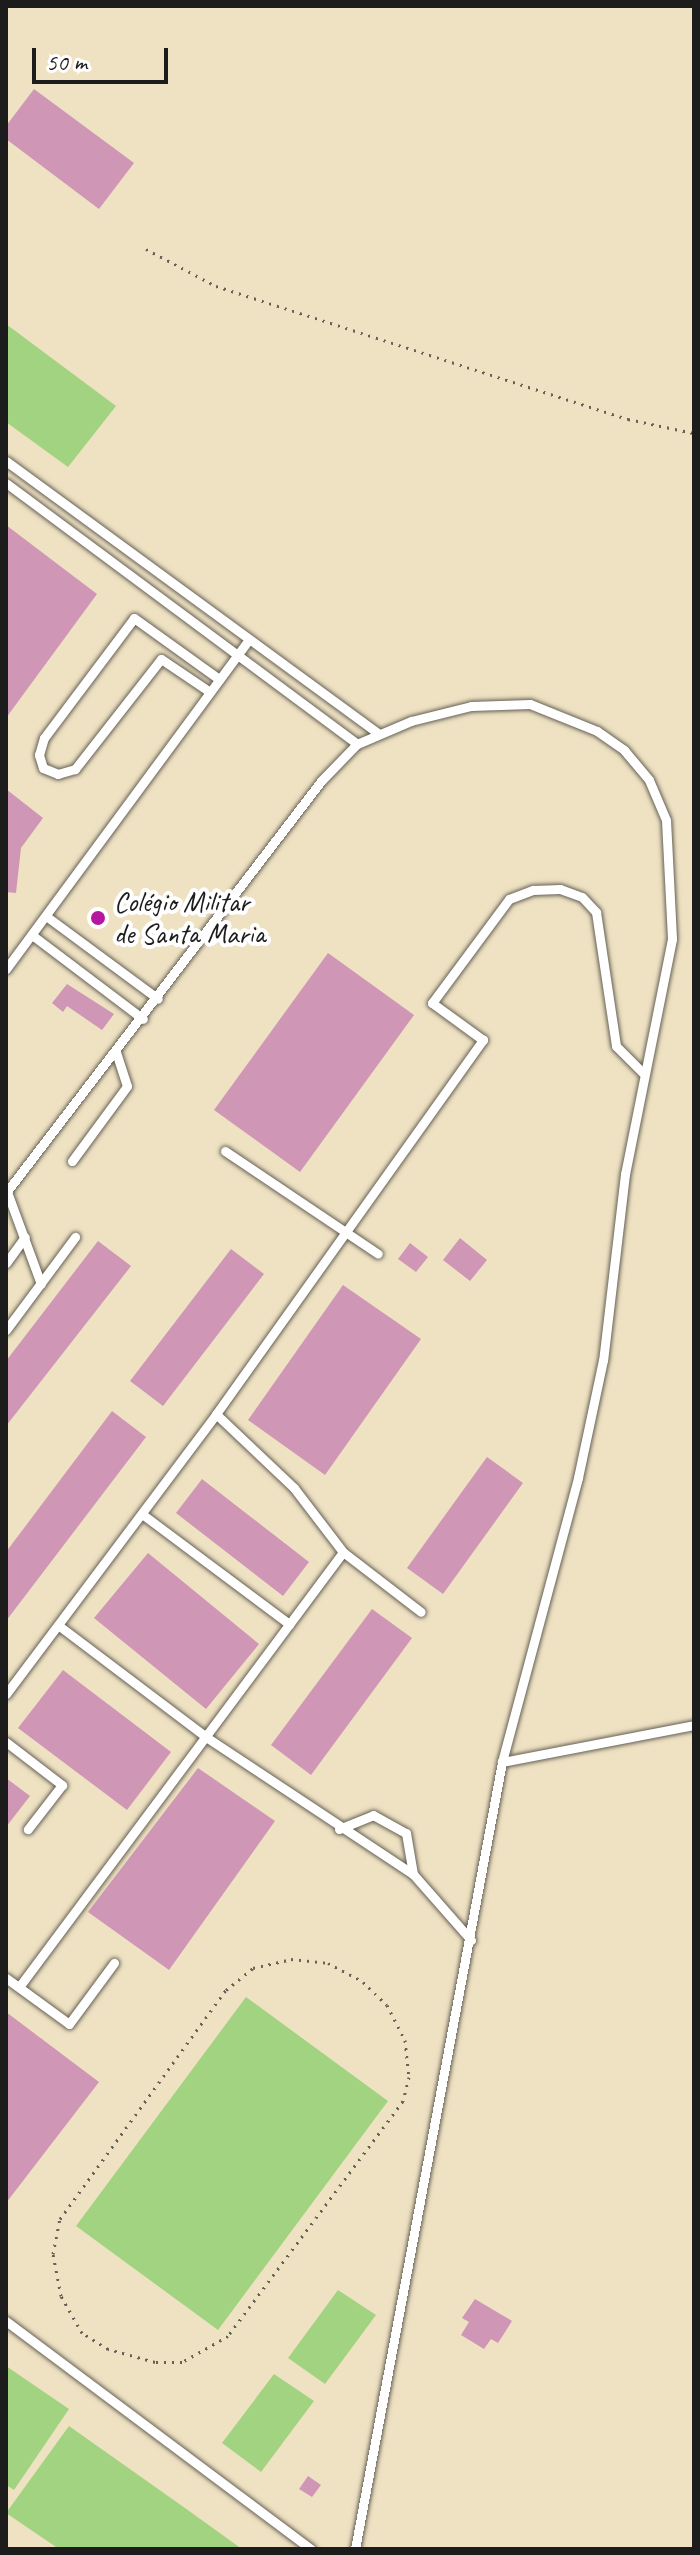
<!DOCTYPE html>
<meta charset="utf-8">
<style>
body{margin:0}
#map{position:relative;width:700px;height:2555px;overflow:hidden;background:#efe2c3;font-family:Caveat,sans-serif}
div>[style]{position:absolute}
.green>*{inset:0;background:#a2d381}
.building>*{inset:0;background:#cf96b6}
.path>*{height:3px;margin-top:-1.5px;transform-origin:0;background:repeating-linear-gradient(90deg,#666156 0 2px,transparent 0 8px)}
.roads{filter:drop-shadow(0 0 2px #666156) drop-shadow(0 0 2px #666156)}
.service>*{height:9px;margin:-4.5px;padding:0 4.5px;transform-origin:4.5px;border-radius:4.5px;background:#fff}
.dots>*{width:22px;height:22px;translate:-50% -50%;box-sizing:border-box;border:4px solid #fff;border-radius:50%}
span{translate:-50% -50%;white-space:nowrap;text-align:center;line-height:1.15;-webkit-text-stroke:8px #fff;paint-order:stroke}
.poi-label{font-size:28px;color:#1c1c1c}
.left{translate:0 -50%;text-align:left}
.frame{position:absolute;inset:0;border:8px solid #1c1c1c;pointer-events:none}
.scale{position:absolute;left:32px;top:48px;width:136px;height:36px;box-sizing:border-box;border:4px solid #1c1c1c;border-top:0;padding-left:10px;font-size:24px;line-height:28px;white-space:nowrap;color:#1c1c1c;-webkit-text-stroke:6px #fff;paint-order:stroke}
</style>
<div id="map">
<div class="green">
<i style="clip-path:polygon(6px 324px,116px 406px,68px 467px,6px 422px)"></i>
<i style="clip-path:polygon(246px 1997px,388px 2101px,218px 2330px,76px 2226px)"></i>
<i style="clip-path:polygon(338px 2290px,376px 2315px,325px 2384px,288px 2358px)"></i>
<i style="clip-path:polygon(6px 2366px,69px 2409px,14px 2490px,6px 2485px)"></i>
<i style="clip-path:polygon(274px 2374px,314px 2401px,261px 2472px,222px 2443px)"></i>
<i style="clip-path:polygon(69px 2426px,185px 2508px,242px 2549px,59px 2549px,6px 2513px)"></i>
</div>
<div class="building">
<i style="clip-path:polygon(34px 89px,134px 163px,99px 209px,6px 139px,6px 126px)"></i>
<i style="clip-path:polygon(6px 525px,97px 594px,6px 718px)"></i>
<i style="clip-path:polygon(6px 789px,43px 818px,21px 848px,16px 893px,6px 892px)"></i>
<i style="clip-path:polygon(328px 953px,414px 1015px,300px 1172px,214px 1110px)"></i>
<i style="clip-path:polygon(67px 984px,114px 1014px,102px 1030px,67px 1006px,63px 1012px,52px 1003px)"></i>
<i style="clip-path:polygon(460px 1238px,487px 1260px,470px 1281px,443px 1260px)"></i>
<i style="clip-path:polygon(98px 1241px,131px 1266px,6px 1426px,6px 1361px)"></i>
<i style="clip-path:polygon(410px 1243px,428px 1257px,416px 1272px,398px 1259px)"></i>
<i style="clip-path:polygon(231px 1249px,264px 1274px,163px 1406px,130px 1381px)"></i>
<i style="clip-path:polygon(343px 1285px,421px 1339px,325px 1475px,248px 1420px)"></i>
<i style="clip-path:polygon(112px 1411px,146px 1437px,6px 1621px,6px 1552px)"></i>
<i style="clip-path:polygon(487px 1457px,523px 1483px,443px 1594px,407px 1568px)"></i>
<i style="clip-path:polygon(202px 1479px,309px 1562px,283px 1596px,176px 1513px)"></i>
<i style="clip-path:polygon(148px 1553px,259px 1644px,206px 1709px,94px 1618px)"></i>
<i style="clip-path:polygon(372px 1609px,412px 1638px,311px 1775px,271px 1745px)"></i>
<i style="clip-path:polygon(63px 1670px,171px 1752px,127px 1810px,18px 1728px)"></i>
<i style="clip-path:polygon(198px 1768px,275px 1821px,169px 1970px,88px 1912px)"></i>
<i style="clip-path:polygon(6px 1778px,30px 1796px,6px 1827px)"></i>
<i style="clip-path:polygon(6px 2012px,99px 2082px,6px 2203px)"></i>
<i style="clip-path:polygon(475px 2299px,512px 2321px,498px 2343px,491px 2339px,484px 2349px,461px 2335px,469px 2322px,462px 2318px)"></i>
<i style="clip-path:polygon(308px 2476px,321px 2485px,312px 2497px,299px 2489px)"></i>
</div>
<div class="path">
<i style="left:146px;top:249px;width:79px;rotate:27.9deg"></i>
<i style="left:216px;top:286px;width:433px;rotate:17.9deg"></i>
<i style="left:628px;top:419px;width:67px;rotate:12deg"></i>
<i style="left:291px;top:1959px;width:37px;rotate:6deg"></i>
<i style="left:328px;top:1963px;width:40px;rotate:28deg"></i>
<i style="left:363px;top:1982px;width:33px;rotate:44deg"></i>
<i style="left:387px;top:2005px;width:39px;rotate:63deg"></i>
<i style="left:405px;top:2040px;width:37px;rotate:84deg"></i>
<i style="left:409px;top:2077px;width:25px;rotate:104deg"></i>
<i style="left:403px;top:2101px;width:293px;rotate:126.7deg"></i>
<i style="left:228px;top:2336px;width:53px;rotate:150.5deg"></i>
<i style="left:182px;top:2362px;width:27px;rotate:180deg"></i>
<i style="left:155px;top:2362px;width:49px;rotate:-164.5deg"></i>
<i style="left:108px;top:2349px;width:31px;rotate:-148deg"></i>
<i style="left:82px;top:2333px;width:43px;rotate:-119.6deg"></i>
<i style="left:61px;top:2296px;width:43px;rotate:-100.8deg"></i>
<i style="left:53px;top:2254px;width:36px;rotate:-79deg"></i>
<i style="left:60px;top:2219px;width:283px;rotate:-54.1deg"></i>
<i style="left:226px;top:1990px;width:35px;rotate:-39deg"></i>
<i style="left:253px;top:1968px;width:39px;rotate:-13deg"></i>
</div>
<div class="roads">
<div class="service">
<i style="left:6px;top:461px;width:460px;rotate:36.2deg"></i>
<i style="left:6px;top:483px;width:437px;rotate:36.6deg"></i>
<i style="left:210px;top:692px;width:59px;rotate:-146deg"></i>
<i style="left:161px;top:659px;width:140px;rotate:128deg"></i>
<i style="left:75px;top:769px;width:18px;rotate:164deg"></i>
<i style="left:58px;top:774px;width:16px;rotate:-158deg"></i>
<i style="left:43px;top:768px;width:14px;rotate:-107deg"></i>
<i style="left:39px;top:755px;width:18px;rotate:-74deg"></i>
<i style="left:44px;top:738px;width:150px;rotate:-53.1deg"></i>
<i style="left:134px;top:618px;width:105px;rotate:35.7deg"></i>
<i style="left:46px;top:916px;width:139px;rotate:36.5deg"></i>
<i style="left:32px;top:935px;width:139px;rotate:37.1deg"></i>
<i style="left:6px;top:969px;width:408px;rotate:-53.6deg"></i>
<i style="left:225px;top:1151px;width:184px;rotate:33.9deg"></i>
<i style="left:72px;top:1161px;width:93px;rotate:-53.7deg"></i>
<i style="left:127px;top:1086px;width:36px;rotate:-108deg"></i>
<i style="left:6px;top:1189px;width:101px;rotate:69.8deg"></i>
<i style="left:8px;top:1190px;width:515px;rotate:-52.57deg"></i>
<i style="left:321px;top:781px;width:52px;rotate:-45.8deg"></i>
<i style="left:357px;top:744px;width:59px;rotate:-23.1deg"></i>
<i style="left:411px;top:721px;width:62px;rotate:-14deg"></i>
<i style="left:471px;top:706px;width:59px;rotate:-1.9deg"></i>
<i style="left:530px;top:704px;width:72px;rotate:21.9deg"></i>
<i style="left:597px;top:731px;width:33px;rotate:35deg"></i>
<i style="left:624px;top:750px;width:39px;rotate:50deg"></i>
<i style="left:649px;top:780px;width:43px;rotate:67deg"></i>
<i style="left:666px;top:820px;width:119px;rotate:87.1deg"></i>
<i style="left:672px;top:939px;width:240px;rotate:101.3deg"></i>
<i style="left:625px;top:1174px;width:187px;rotate:96.7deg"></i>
<i style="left:603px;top:1360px;width:121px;rotate:102deg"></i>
<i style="left:578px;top:1478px;width:294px;rotate:105deg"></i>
<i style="left:502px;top:1762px;width:801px;rotate:100.58deg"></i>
<i style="left:6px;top:1263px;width:32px;rotate:-54deg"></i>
<i style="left:6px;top:1330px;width:116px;rotate:-53.4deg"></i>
<i style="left:216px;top:1414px;width:108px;rotate:43.5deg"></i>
<i style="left:294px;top:1488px;width:81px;rotate:52.6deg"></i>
<i style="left:343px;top:1552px;width:98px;rotate:37.6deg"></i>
<i style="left:142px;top:1514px;width:184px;rotate:36.8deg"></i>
<i style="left:58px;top:1625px;width:186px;rotate:37.1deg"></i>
<i style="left:206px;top:1737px;width:248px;rotate:33.5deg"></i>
<i style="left:413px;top:1874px;width:88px;rotate:48.7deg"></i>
<i style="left:6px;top:1694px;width:350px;rotate:-53.1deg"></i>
<i style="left:216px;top:1414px;width:460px;rotate:-54.5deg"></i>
<i style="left:483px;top:1040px;width:63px;rotate:-144deg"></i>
<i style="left:432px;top:1003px;width:129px;rotate:-53.5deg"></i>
<i style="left:509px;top:899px;width:26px;rotate:-21deg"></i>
<i style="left:533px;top:890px;width:27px;rotate:-2deg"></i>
<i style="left:560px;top:889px;width:23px;rotate:20deg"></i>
<i style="left:582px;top:897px;width:21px;rotate:47deg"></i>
<i style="left:596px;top:912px;width:135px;rotate:81.5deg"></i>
<i style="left:616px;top:1046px;width:38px;rotate:45deg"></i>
<i style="left:6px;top:1742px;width:71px;rotate:37.5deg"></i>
<i style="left:62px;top:1785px;width:56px;rotate:127.7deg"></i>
<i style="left:502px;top:1762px;width:196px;rotate:-10.9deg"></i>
<i style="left:339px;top:1829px;width:37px;rotate:-22deg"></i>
<i style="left:373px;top:1815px;width:38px;rotate:29deg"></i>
<i style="left:406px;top:1833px;width:42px;rotate:80.3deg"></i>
<i style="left:6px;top:1978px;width:78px;rotate:36.1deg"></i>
<i style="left:69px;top:2024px;width:76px;rotate:-53.6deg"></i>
<i style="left:19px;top:1987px;width:542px;rotate:-53.32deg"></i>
<i style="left:6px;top:2321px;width:381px;rotate:36.8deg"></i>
</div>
</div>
<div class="dots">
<i style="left:98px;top:918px;background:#b5179e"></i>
</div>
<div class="poi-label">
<span class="left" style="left:114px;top:918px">Colégio Militar<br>de Santa Maria</span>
</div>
<div class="frame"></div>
<div class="scale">50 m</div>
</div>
